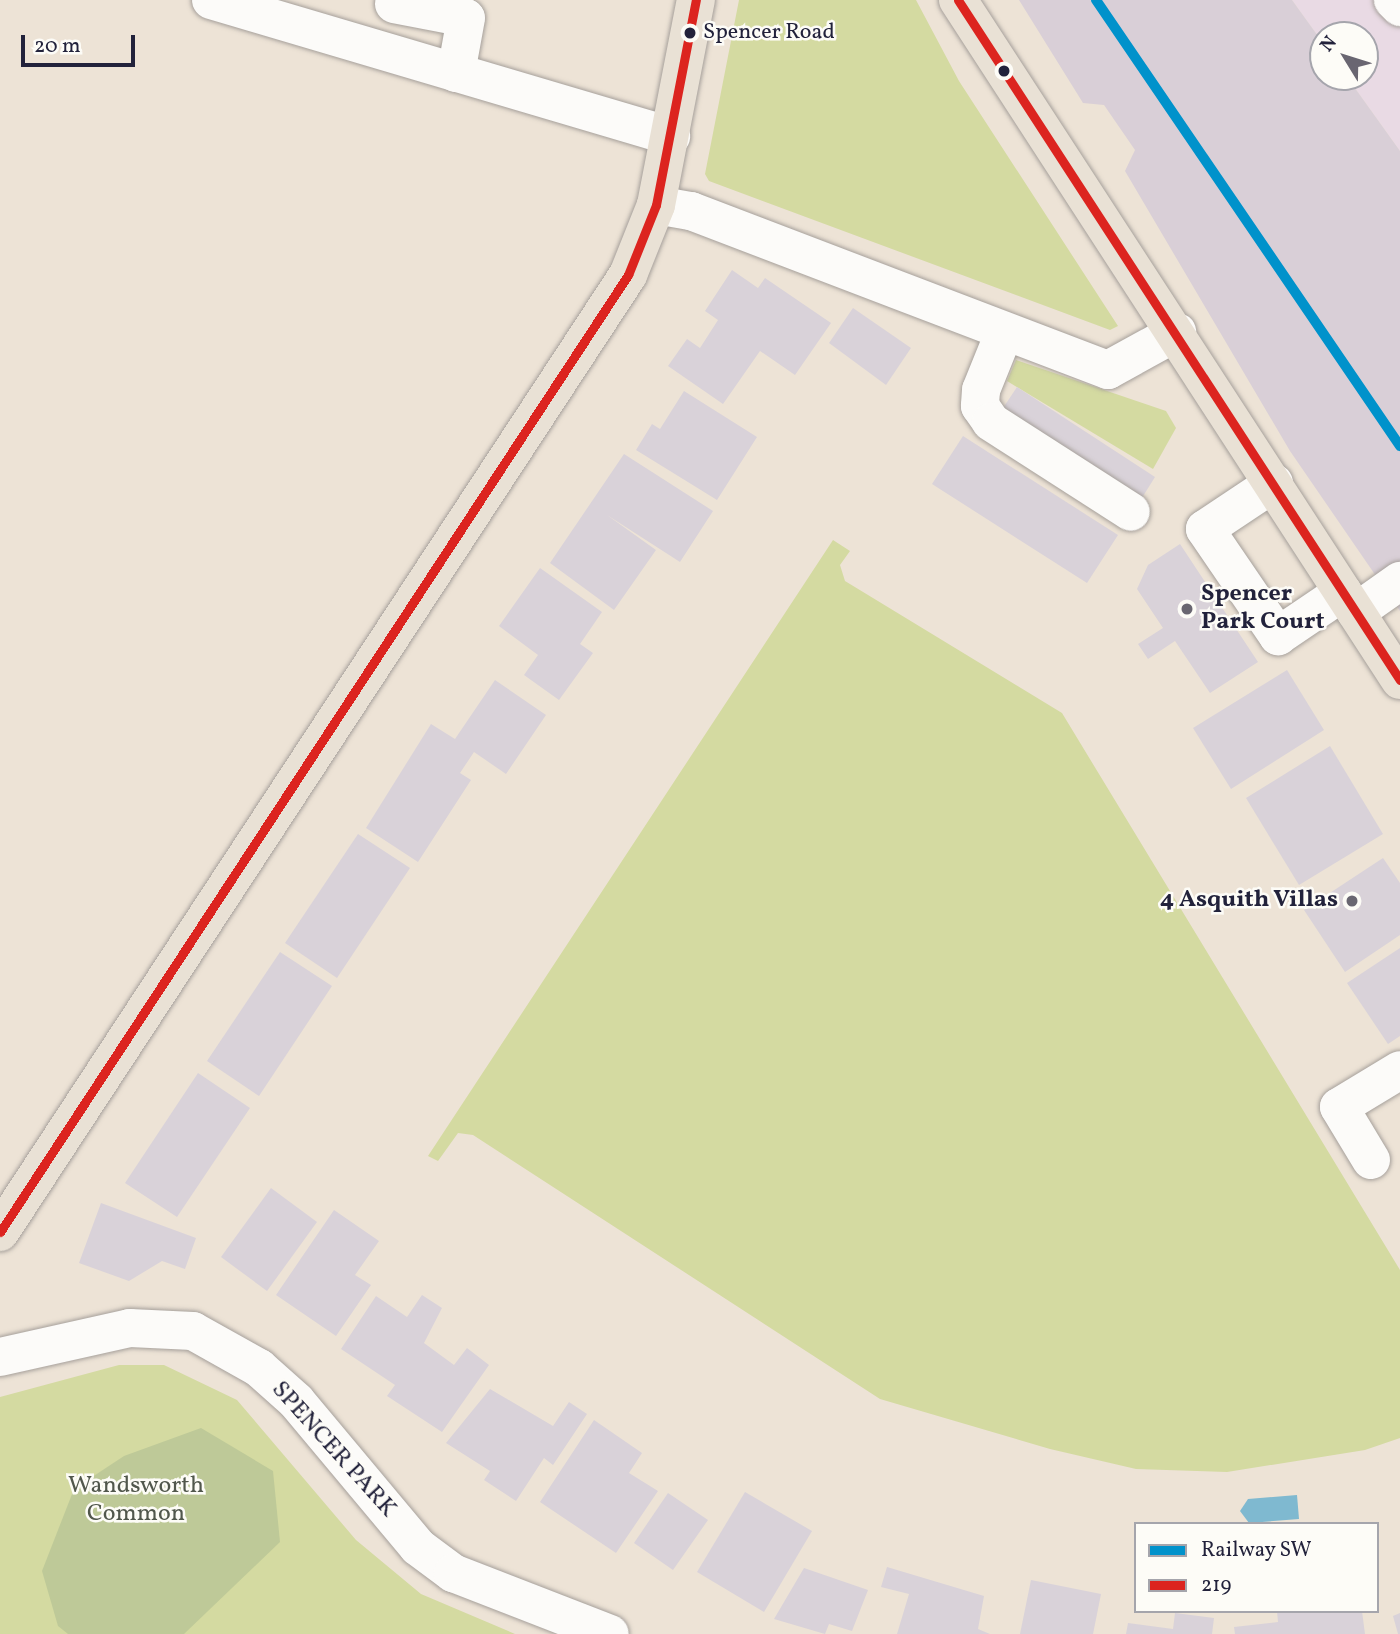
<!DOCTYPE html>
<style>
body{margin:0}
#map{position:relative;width:1400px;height:1634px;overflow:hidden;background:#ede3d6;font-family:Vollkorn,serif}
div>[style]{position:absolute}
.built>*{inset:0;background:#e9dae4}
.industrial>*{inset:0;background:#d9cfd7}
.green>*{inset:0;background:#d4daa1}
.forest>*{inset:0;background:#bec998}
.water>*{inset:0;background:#7fb9d0}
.building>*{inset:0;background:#d9d2d9}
.roads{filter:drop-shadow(0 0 2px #a6a09b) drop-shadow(0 0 2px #a6a09b)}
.minor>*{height:38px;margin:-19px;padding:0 19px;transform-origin:19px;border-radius:19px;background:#fcfbf9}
.major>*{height:38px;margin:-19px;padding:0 19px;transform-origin:19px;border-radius:19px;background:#e9e1d5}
.highway>*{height:38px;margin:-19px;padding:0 19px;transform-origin:19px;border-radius:19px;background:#e9e1d5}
.bus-1>*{height:9px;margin:-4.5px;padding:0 4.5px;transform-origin:4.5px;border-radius:4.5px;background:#dc241f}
.bus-2>*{height:9px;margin:-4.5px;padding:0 4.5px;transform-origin:4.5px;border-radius:4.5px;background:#dc241f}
.rail-1>*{height:10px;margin:-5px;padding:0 5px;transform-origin:5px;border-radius:5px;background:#0092cb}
.dots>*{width:19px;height:19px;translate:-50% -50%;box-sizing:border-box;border:4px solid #fdfcf7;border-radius:50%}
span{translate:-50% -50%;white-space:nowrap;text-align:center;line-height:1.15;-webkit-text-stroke:5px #fdfcf7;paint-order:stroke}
.bus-label{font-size:22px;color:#22223b}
.left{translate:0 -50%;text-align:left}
.poi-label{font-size:24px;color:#22223b;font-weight:700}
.right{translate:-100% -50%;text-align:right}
.street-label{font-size:24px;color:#22223b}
.park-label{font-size:24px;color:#51574c}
.legend{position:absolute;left:1134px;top:1522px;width:245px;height:91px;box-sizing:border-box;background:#fdfcf7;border:2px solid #a5a5ac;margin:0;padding:9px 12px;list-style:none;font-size:21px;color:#22223b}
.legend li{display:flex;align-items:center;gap:14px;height:35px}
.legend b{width:35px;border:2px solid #a5a5ac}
.north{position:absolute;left:1309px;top:21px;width:70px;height:70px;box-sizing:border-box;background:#fdfcf7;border:2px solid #a5a5ac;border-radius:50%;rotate:308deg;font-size:19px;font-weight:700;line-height:28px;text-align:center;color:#22223b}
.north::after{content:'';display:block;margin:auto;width:24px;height:32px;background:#696671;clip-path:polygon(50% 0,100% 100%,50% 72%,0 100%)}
.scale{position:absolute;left:21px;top:35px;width:114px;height:32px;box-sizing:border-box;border:4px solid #22223b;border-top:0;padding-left:9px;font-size:21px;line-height:24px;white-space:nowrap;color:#22223b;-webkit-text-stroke:5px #fdfcf7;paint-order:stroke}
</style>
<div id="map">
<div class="built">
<i style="clip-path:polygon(1292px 0,1400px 0,1400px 151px,1347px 77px,1365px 77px,1365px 35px,1323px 35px,1323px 43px)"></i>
</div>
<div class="industrial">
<i style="clip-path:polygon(1019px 0,1292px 0,1323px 43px,1323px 77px,1347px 77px,1400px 151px,1400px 611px,1290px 451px,1125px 171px,1135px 150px,1104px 105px,1083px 103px)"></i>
</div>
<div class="green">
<i style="clip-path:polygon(739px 0,916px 0,959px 81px,1118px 326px,1110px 330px,709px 181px,705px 174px)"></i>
<i style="clip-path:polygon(1016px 360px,1166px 411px,1176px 428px,1153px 469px,1007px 381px)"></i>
<i style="clip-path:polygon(833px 540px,850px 551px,840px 565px,845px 581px,1062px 713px,1400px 1270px,1400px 1438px,1365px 1450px,1227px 1472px,1136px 1469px,1050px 1449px,880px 1399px,473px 1135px,458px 1133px,438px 1161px,428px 1156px)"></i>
<i style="clip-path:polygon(119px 1365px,164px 1365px,237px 1400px,356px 1540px,421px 1594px,515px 1634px,0 1634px,0 1397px)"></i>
</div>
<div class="forest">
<i style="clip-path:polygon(201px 1428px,273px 1471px,280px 1542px,184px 1634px,68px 1634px,58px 1626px,42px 1571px,74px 1489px,124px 1456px)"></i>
</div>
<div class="water">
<i style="clip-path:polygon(1297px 1495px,1299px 1519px,1249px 1523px,1240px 1511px,1248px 1499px)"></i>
</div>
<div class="building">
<i style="clip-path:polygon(732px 270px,758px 288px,765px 278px,831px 323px,795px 375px,760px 351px,723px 404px,668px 366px,687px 339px,700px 348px,718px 320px,705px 311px)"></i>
<i style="clip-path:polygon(853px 308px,911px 348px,886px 385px,829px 343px)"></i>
<i style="clip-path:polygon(1017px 387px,1155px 477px,1140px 501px,1001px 411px)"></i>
<i style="clip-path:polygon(684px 391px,757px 437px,717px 500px,636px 450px,652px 424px,660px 429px)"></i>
<i style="clip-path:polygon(963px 436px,1118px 535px,1087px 583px,932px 484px)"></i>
<i style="clip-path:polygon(624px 454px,713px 511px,680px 562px,607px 515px,656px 550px,614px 610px,550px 563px)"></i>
<i style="clip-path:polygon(1180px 544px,1258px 662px,1210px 693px,1175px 641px,1148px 659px,1138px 644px,1163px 628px,1137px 589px,1148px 565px)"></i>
<i style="clip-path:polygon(540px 568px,602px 612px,580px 644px,593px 653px,559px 700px,524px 675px,538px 655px,499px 626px)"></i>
<i style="clip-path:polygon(1287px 670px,1324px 730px,1231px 789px,1193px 728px)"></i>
<i style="clip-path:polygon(495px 680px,546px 715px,506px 774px,474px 752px,460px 773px,471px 780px,418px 862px,366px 828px,431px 724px,455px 739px)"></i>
<i style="clip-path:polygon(1330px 746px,1383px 834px,1299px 885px,1246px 798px)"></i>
<i style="clip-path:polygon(358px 834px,410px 868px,337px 978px,285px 943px)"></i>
<i style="clip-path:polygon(1383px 858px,1400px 883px,1400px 935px,1345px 972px,1304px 910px)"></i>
<i style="clip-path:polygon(1400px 948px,1400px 1036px,1388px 1044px,1347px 983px)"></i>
<i style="clip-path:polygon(280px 952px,332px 986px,259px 1096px,207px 1061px)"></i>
<i style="clip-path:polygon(198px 1073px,250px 1108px,177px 1217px,125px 1183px)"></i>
<i style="clip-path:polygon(271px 1188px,317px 1222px,267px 1291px,221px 1257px)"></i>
<i style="clip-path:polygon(101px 1203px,196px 1238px,185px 1269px,162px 1261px,129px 1281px,79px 1263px)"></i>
<i style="clip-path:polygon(334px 1210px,379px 1241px,355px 1275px,371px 1285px,336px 1336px,276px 1295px)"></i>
<i style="clip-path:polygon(422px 1295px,442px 1308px,424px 1343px,454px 1365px,467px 1348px,489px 1365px,442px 1432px,387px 1396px,395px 1385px,341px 1349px,376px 1296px,407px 1317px)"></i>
<i style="clip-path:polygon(490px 1389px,553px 1426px,569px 1402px,587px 1414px,553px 1465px,544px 1458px,516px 1501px,484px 1480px,490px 1471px,446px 1443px)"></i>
<i style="clip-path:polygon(594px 1420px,642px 1453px,629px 1473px,658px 1491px,616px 1553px,540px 1502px)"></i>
<i style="clip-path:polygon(745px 1492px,812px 1531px,764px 1612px,697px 1572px)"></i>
<i style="clip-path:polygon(668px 1493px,708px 1520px,673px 1570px,634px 1543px)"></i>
<i style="clip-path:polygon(887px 1567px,984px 1596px,978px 1629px,990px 1634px,897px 1634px,909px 1594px,881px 1587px)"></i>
<i style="clip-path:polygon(804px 1568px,868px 1590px,852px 1631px,829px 1624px,825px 1634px,774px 1619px)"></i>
<i style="clip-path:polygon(1031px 1580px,1101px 1594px,1093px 1634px,1020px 1634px)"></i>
<i style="clip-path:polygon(1277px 1611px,1362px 1611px,1365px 1634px,1235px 1634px,1234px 1627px,1278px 1622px)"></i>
<i style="clip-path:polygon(1175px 1613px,1214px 1618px,1212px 1634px,1126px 1634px,1128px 1623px,1173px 1629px)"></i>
<i style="clip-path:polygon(1400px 1613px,1400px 1634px,1398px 1634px,1393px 1616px)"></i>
</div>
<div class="roads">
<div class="minor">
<i style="left:211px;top:0;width:480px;rotate:16.5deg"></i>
<i style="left:1393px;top:0;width:10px;rotate:45deg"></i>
<i style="left:394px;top:4px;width:73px;rotate:11deg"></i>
<i style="left:466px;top:18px;width:56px;rotate:100.3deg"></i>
<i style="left:656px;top:205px;width:36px;rotate:10deg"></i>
<i style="left:691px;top:211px;width:446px;rotate:20.9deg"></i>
<i style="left:1108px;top:370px;width:79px;rotate:-28.8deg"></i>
<i style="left:1004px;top:333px;width:61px;rotate:112deg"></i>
<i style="left:981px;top:390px;width:16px;rotate:94deg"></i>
<i style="left:980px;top:406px;width:19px;rotate:55deg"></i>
<i style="left:991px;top:422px;width:166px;rotate:32.7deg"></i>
<i style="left:1274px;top:483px;width:83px;rotate:146.3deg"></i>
<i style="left:1205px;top:529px;width:130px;rotate:55.7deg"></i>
<i style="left:1278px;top:636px;width:78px;rotate:-34.1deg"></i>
<i style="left:1356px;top:612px;width:54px;rotate:-35.2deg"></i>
<i style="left:1371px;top:1160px;width:62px;rotate:-121.1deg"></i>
<i style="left:1339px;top:1107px;width:71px;rotate:-31.2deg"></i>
<i style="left:0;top:1357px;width:133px;rotate:-12.6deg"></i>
<i style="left:130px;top:1328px;width:63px;rotate:2.7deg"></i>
<i style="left:193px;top:1331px;width:76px;rotate:29.3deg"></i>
<i style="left:259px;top:1368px;width:50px;rotate:41.7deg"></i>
<i style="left:296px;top:1401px;width:190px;rotate:50.1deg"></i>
<i style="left:418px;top:1547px;width:44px;rotate:36.6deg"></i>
<i style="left:453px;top:1573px;width:168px;rotate:21.2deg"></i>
</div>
<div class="major">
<i style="left:958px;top:0;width:811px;rotate:56.98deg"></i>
</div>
<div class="highway">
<i style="left:0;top:1232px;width:1145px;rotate:-56.73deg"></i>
<i style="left:628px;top:275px;width:75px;rotate:-68.2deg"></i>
<i style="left:656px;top:205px;width:209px;rotate:-79deg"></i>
</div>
</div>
<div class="bus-1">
<i style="left:0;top:1232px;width:1145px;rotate:-56.73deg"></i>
<i style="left:628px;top:275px;width:75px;rotate:-68.2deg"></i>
<i style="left:656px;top:205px;width:209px;rotate:-79deg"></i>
</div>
<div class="bus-2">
<i style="left:958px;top:0;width:811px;rotate:56.98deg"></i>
</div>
<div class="rail-1">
<i style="left:1096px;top:0;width:540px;rotate:55.72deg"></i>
</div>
<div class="dots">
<i style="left:690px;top:33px;background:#22223b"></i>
<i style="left:1004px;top:71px;background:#22223b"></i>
<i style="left:1187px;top:609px;background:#696671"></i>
<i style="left:1352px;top:901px;background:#696671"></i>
</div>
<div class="bus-label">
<span class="left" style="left:703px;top:33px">Spencer Road</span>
</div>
<div class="poi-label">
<span class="left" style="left:1201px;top:609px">Spencer<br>Park Court</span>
<span class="right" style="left:1338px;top:901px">4 Asquith Villas</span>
</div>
<div class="street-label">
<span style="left:333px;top:1450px;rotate:48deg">SPENCER PARK</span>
</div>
<div class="park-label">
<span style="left:136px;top:1501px">Wandsworth<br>Common</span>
</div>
<ul class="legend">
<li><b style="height:9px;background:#0092cb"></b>Railway SW</li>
<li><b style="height:9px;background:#dc241f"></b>219</li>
</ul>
<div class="north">N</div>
<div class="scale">20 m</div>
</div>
